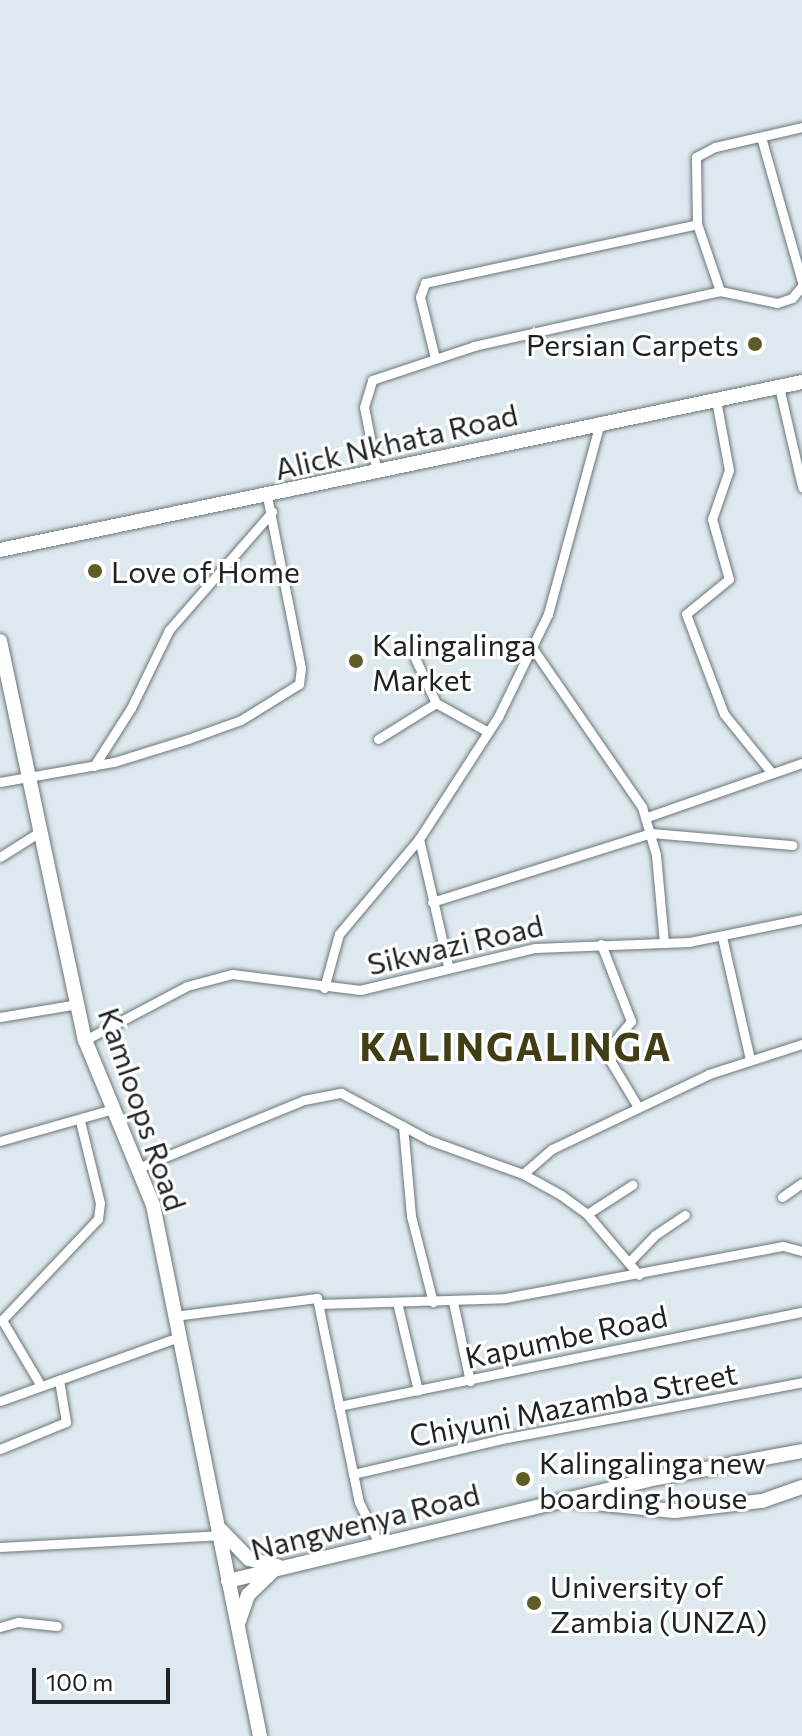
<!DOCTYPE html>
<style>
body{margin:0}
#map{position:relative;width:802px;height:1736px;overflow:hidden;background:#dde9ee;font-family:Commissioner,sans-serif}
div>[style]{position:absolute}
.roads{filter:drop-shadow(0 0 2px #6b767a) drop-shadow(0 0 2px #6b767a)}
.street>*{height:9px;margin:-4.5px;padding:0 4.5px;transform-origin:4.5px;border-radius:4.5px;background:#fff}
.secondary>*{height:14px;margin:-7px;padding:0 7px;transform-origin:7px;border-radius:7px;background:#fff}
.dots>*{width:22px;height:22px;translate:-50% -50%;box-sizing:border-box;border:4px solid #fff;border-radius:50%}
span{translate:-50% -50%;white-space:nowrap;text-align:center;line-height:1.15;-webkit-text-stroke:6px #fff;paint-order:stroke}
.poi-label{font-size:30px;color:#1f2325}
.right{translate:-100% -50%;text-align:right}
.left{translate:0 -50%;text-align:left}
.street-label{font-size:30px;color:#1f2325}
.district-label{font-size:38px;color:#413e15;font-weight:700;letter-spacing:2px}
.scale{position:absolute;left:32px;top:1668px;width:138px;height:36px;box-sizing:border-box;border:4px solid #1f2325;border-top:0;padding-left:10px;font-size:24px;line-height:28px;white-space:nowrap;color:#1f2325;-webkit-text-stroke:6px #fff;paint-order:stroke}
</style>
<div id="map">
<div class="roads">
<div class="street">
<i style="left:761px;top:137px;width:151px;rotate:74.2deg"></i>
<i style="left:720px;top:291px;width:58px;rotate:11.9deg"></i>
<i style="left:777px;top:303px;width:16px;rotate:-18deg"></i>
<i style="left:792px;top:298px;width:16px;rotate:-50deg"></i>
<i style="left:435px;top:358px;width:63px;rotate:-103.8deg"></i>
<i style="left:420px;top:297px;width:15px;rotate:-70deg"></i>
<i style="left:425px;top:283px;width:278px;rotate:-12.2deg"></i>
<i style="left:697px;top:224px;width:67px;rotate:-90.9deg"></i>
<i style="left:696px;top:157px;width:21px;rotate:-28deg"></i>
<i style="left:715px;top:147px;width:89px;rotate:-12.9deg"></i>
<i style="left:779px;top:387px;width:103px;rotate:77deg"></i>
<i style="left:716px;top:400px;width:71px;rotate:79.5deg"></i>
<i style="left:729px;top:470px;width:52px;rotate:109.1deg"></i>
<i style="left:712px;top:519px;width:62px;rotate:74.2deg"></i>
<i style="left:729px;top:579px;width:55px;rotate:140.9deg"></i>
<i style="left:686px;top:614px;width:107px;rotate:69.2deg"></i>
<i style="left:724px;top:714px;width:75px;rotate:51deg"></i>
<i style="left:377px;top:473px;width:67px;rotate:-101.1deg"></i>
<i style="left:364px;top:407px;width:28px;rotate:-73deg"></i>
<i style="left:372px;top:380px;width:108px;rotate:-18.4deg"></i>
<i style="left:474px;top:346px;width:252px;rotate:-12.6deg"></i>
<i style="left:720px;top:291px;width:71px;rotate:-108.9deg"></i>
<i style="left:531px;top:646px;width:196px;rotate:55.4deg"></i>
<i style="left:642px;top:807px;width:50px;rotate:73.7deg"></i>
<i style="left:656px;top:855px;width:88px;rotate:84.8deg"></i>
<i style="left:415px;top:658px;width:50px;rotate:65deg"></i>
<i style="left:436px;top:703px;width:60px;rotate:29.1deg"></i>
<i style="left:378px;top:739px;width:68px;rotate:-31.8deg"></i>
<i style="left:94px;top:766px;width:69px;rotate:-57.5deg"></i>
<i style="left:131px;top:708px;width:87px;rotate:-64deg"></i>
<i style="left:169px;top:630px;width:157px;rotate:-48.9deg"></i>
<i style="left:0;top:782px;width:116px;rotate:-10deg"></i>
<i style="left:114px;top:762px;width:77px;rotate:-17.3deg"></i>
<i style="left:188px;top:739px;width:56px;rotate:-19.7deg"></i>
<i style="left:241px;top:720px;width:68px;rotate:-31.8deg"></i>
<i style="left:299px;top:684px;width:16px;rotate:-83deg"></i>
<i style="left:301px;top:668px;width:174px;rotate:-101.2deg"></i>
<i style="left:647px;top:817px;width:164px;rotate:-19.2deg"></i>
<i style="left:419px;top:839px;width:130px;rotate:77.1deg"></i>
<i style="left:0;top:857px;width:49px;rotate:-32.4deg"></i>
<i style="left:432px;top:902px;width:230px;rotate:-17.5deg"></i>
<i style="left:651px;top:833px;width:142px;rotate:4.9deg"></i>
<i style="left:722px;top:937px;width:125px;rotate:77.1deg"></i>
<i style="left:601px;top:944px;width:83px;rotate:68.7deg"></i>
<i style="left:631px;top:1021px;width:33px;rotate:129deg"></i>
<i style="left:610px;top:1047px;width:15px;rotate:86deg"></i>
<i style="left:611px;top:1062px;width:52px;rotate:59deg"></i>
<i style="left:324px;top:988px;width:56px;rotate:-74.5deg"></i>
<i style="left:339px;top:934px;width:124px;rotate:-49.9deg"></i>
<i style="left:419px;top:839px;width:145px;rotate:-57.1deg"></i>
<i style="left:498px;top:717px;width:114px;rotate:-64.1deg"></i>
<i style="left:548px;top:614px;width:199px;rotate:-74.8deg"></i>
<i style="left:0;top:1017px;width:79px;rotate:-9.5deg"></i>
<i style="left:85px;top:1040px;width:115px;rotate:-27.9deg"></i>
<i style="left:187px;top:986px;width:47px;rotate:-14.9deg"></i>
<i style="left:232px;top:974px;width:129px;rotate:7.1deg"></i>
<i style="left:360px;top:990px;width:180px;rotate:-13.5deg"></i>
<i style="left:535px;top:948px;width:154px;rotate:-2.2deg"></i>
<i style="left:689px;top:942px;width:115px;rotate:-11.5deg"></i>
<i style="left:403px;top:1126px;width:90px;rotate:84.9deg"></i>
<i style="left:411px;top:1216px;width:89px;rotate:75.7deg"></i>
<i style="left:0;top:1141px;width:117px;rotate:-15.8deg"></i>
<i style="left:138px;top:1168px;width:179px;rotate:-22.3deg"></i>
<i style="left:304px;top:1100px;width:38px;rotate:-11deg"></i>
<i style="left:341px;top:1093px;width:100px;rotate:28.1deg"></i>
<i style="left:429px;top:1140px;width:100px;rotate:19.9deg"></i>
<i style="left:523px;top:1174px;width:43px;rotate:28.9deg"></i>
<i style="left:561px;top:1195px;width:32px;rotate:36deg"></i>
<i style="left:587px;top:1214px;width:80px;rotate:49.6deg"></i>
<i style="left:523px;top:1174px;width:38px;rotate:-41deg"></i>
<i style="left:552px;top:1149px;width:174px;rotate:-25.5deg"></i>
<i style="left:709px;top:1074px;width:98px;rotate:-17.9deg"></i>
<i style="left:782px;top:1197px;width:24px;rotate:-35deg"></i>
<i style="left:587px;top:1214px;width:54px;rotate:-32.8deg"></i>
<i style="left:629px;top:1262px;width:37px;rotate:-46deg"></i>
<i style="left:655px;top:1235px;width:36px;rotate:-34deg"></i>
<i style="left:397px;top:1302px;width:91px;rotate:76.7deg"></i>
<i style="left:453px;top:1302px;width:81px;rotate:77.9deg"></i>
<i style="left:319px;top:1304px;width:186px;rotate:-1.8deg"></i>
<i style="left:505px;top:1298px;width:283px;rotate:-10.6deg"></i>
<i style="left:783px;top:1246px;width:20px;rotate:15deg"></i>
<i style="left:174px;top:1316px;width:144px;rotate:-7.2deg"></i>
<i style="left:317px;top:1298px;width:208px;rotate:78.4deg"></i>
<i style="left:359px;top:1502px;width:47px;rotate:64.5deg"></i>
<i style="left:41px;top:1386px;width:77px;rotate:-120.6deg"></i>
<i style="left:2px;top:1320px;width:139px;rotate:-46.5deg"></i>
<i style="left:98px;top:1219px;width:16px;rotate:-83deg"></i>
<i style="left:100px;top:1203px;width:84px;rotate:-103.7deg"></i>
<i style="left:0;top:1401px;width:190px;rotate:-19.7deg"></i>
<i style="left:339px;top:1406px;width:472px;rotate:-11.5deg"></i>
<i style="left:0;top:1449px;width:71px;rotate:-22.2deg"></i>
<i style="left:66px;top:1422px;width:43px;rotate:-99.5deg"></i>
<i style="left:353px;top:1474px;width:158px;rotate:-13.2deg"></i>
<i style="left:507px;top:1438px;width:300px;rotate:-10.7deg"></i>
<i style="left:0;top:1547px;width:219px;rotate:-3.1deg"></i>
<i style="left:0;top:1627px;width:19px;rotate:-16deg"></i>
<i style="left:18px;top:1622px;width:39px;rotate:6deg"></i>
</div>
<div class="secondary">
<i style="left:0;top:550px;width:819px;rotate:-11.83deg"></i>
<i style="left:0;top:641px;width:408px;rotate:78deg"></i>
<i style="left:85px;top:1040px;width:178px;rotate:67.6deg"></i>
<i style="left:153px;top:1205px;width:542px;rotate:78.61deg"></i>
<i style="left:574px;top:1501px;width:101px;rotate:5.7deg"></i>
<i style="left:675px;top:1511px;width:88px;rotate:-6.6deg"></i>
<i style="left:762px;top:1501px;width:42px;rotate:-19.3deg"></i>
<i style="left:221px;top:1530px;width:40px;rotate:46deg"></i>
<i style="left:249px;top:1559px;width:30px;rotate:14deg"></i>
<i style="left:228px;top:1581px;width:441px;rotate:-13.5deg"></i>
<i style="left:657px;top:1478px;width:147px;rotate:-10.5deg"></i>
<i style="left:238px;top:1624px;width:31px;rotate:-71deg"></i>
<i style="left:248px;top:1595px;width:32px;rotate:-44deg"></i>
</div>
</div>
<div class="dots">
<i style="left:755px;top:344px;background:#605c28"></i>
<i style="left:95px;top:571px;background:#605c28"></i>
<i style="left:356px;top:661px;background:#605c28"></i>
<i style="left:523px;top:1479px;background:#605c28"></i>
<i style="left:534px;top:1603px;background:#605c28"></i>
</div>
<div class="poi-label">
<span class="right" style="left:739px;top:344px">Persian Carpets</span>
<span class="left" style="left:111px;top:571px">Love of Home</span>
<span class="left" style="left:372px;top:661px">Kalingalinga<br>Market</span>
<span class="left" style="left:539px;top:1479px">Kalingalinga new<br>boarding house</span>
<span class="left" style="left:550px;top:1603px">University of<br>Zambia (UNZA)</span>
</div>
<div class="street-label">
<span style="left:396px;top:441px;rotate:-13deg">Alick Nkhata Road</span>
<span style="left:455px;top:944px;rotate:-13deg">Sikwazi Road</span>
<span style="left:143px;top:1109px;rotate:71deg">Kamloops Road</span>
<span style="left:566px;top:1336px;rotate:-12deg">Kapumbe Road</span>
<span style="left:573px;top:1404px;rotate:-11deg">Chiyuni Mazamba Street</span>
<span style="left:365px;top:1521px;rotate:-14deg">Nangwenya Road</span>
</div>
<div class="district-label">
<span style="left:516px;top:1046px">KALINGALINGA</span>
</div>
<div class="scale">100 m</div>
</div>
